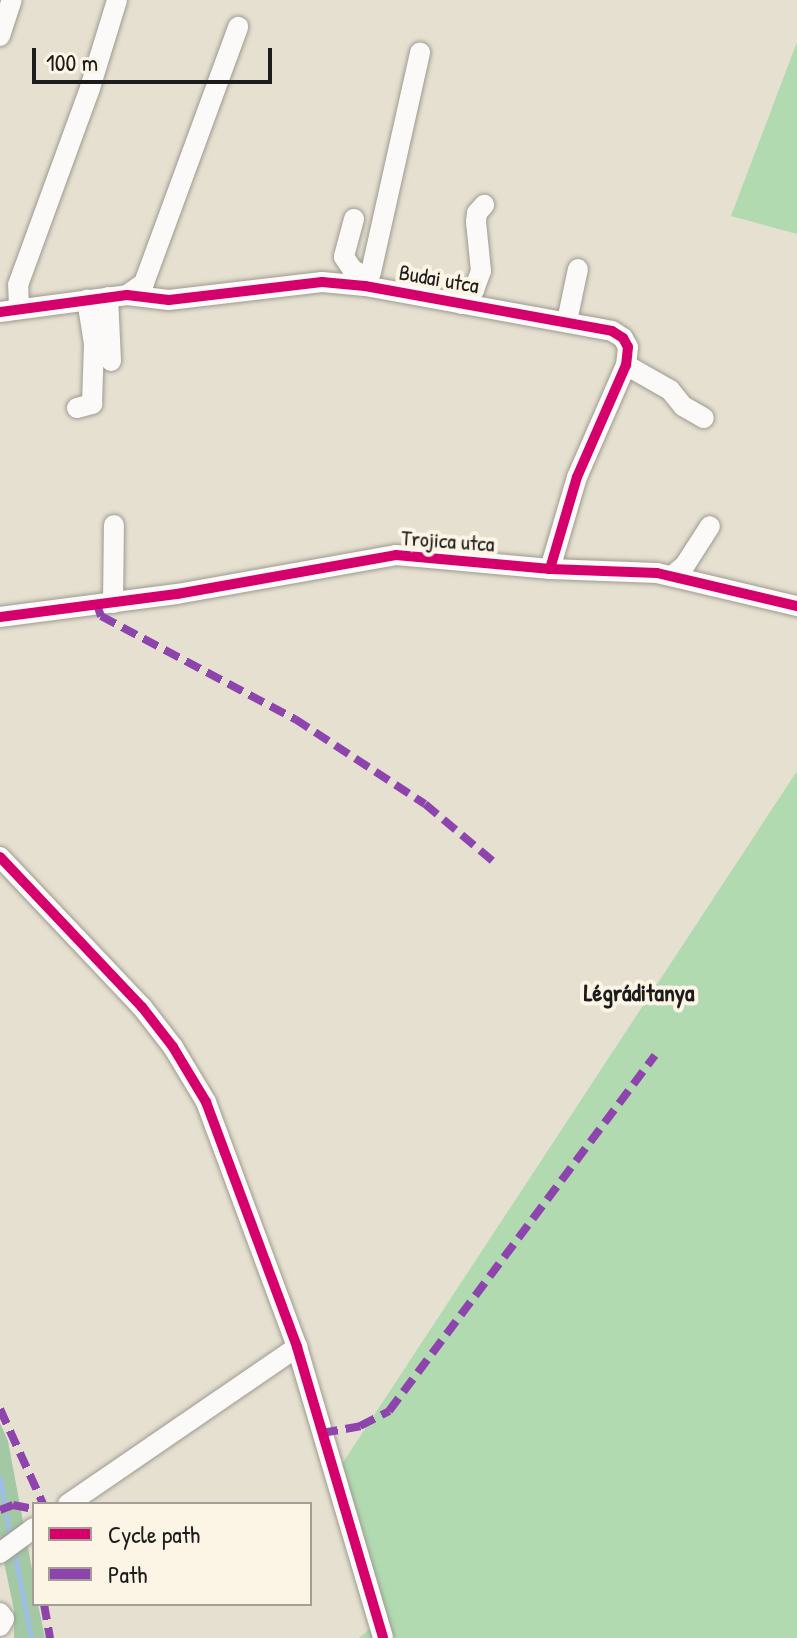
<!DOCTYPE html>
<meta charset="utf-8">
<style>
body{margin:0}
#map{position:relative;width:797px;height:1638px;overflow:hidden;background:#e6e0d0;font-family:"Patrick Hand",sans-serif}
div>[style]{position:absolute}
.green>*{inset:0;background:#b1dab1}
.forest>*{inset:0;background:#a3c9a4}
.stream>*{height:5px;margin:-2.5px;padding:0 2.5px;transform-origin:2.5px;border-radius:2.5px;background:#9fbee3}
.roads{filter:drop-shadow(0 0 2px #9d9a91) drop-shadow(0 0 2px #9d9a91)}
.minor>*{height:20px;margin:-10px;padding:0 10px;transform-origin:10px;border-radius:10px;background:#fbfaf8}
.quiet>*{height:8px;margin-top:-4px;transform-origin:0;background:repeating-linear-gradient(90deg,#8e44ad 0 16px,transparent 0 24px)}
.cycleway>*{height:10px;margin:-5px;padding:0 5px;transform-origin:5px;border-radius:5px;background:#d6006c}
span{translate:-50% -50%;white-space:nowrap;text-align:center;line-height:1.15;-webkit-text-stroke:8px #fcf5e5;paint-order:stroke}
.street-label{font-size:22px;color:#1c1c1c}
.neighbourhood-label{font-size:24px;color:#1c1c1c;font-weight:700}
.legend{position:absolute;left:32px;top:1502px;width:280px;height:104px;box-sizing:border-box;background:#fcf5e5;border:2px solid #a29e95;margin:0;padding:10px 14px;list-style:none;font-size:24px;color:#1c1c1c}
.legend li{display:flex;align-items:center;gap:16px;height:40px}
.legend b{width:40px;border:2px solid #a29e95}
.scale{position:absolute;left:32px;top:48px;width:240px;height:36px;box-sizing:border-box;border:4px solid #1c1c1c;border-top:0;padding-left:10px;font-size:24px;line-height:28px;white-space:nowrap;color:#1c1c1c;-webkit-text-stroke:6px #fcf5e5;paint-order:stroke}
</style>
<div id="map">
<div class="green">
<i style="clip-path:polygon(797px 42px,797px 234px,731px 216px)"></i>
<i style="clip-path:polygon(797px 771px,797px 1638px,359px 1638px,385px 1616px,340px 1467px)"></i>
</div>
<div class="forest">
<i style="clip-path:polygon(0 1423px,8px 1441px,34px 1580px,34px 1604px,38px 1604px,45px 1638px,14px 1638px,14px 1610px,0 1543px)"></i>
</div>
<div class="stream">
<i style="left:0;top:1478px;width:25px;rotate:81deg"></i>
<i style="left:6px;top:1516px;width:21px;rotate:79deg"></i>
<i style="left:15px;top:1557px;width:83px;rotate:78.8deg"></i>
</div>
<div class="roads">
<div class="minor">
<i style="left:0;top:36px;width:38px;rotate:-72deg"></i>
<i style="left:354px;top:219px;width:39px;rotate:105deg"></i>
<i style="left:344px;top:257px;width:14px;rotate:56deg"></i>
<i style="left:352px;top:269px;width:19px;rotate:32deg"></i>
<i style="left:365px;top:286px;width:15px;rotate:-67deg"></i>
<i style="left:371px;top:272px;width:225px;rotate:-77.4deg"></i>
<i style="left:127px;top:295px;width:21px;rotate:-35deg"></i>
<i style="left:144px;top:283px;width:273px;rotate:-69.8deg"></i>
<i style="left:108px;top:297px;width:64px;rotate:87.3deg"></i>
<i style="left:461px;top:304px;width:19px;rotate:-47deg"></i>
<i style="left:474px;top:290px;width:20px;rotate:-70deg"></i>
<i style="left:481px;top:271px;width:49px;rotate:-95.8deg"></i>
<i style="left:476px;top:222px;width:9px;rotate:-84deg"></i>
<i style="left:477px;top:213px;width:11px;rotate:-49deg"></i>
<i style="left:19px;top:309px;width:24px;rotate:-92deg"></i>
<i style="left:18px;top:285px;width:210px;rotate:-69.9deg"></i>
<i style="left:90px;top:88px;width:92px;rotate:-72.9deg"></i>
<i style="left:0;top:312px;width:128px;rotate:-7.6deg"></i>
<i style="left:127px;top:295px;width:42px;rotate:6.8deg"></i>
<i style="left:169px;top:300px;width:154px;rotate:-6.7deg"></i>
<i style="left:322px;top:282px;width:43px;rotate:5.3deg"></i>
<i style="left:365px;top:286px;width:251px;rotate:10.3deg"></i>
<i style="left:612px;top:331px;width:13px;rotate:32deg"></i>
<i style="left:623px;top:338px;width:10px;rotate:61deg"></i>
<i style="left:628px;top:347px;width:18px;rotate:96deg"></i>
<i style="left:626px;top:365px;width:122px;rotate:113.6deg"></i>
<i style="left:577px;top:477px;width:96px;rotate:106.4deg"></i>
<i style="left:567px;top:321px;width:53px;rotate:-78.1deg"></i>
<i style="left:626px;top:365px;width:51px;rotate:29.6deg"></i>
<i style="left:670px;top:390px;width:21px;rotate:51deg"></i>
<i style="left:683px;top:406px;width:24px;rotate:30deg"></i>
<i style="left:77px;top:408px;width:16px;rotate:-15deg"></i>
<i style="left:92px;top:404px;width:60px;rotate:-88.1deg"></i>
<i style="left:94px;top:344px;width:45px;rotate:-99deg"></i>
<i style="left:672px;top:576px;width:17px;rotate:-40deg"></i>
<i style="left:685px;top:565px;width:46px;rotate:-57.3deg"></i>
<i style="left:113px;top:603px;width:78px;rotate:-89.3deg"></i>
<i style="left:0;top:617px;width:178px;rotate:-7.4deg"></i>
<i style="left:177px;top:594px;width:222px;rotate:-10.1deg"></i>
<i style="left:396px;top:555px;width:155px;rotate:5.2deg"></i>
<i style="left:550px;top:569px;width:107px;rotate:2.1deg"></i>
<i style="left:657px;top:573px;width:144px;rotate:13.3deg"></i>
<i style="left:0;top:857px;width:207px;rotate:46.6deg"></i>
<i style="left:142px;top:1007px;width:51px;rotate:52.2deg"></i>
<i style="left:173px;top:1047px;width:64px;rotate:59deg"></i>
<i style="left:206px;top:1102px;width:261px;rotate:69.6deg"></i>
<i style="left:297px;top:1347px;width:303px;rotate:73.5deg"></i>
<i style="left:68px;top:1504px;width:278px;rotate:-34.4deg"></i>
<i style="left:0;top:1553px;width:42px;rotate:-36.3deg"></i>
<i style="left:0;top:1613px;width:7px;rotate:56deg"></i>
<i style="left:4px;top:1619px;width:8px;rotate:120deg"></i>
</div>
</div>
<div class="quiet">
<i style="left:97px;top:605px;width:12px;rotate:70deg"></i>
<i style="left:101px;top:616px;width:220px;rotate:28deg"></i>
<i style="left:295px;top:719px;width:155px;rotate:33.2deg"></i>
<i style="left:425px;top:804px;width:92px;rotate:40.1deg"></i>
<i style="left:0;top:1409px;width:104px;rotate:65.6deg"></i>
<i style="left:322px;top:1433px;width:39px;rotate:-10deg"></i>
<i style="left:360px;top:1426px;width:33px;rotate:-27deg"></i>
<i style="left:389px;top:1411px;width:444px;rotate:-53.2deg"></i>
<i style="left:0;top:1510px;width:14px;rotate:-21deg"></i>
<i style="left:13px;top:1505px;width:21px;rotate:11deg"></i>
<i style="left:44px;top:1604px;width:35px;rotate:80deg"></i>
</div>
<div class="cycleway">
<i style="left:0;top:312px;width:128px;rotate:-7.6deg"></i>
<i style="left:127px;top:295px;width:42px;rotate:6.8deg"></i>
<i style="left:169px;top:300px;width:154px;rotate:-6.7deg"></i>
<i style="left:322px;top:282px;width:43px;rotate:5.3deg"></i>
<i style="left:365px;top:286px;width:251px;rotate:10.3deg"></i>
<i style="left:612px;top:331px;width:13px;rotate:32deg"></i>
<i style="left:623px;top:338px;width:10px;rotate:61deg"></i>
<i style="left:628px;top:347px;width:18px;rotate:96deg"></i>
<i style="left:626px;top:365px;width:122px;rotate:113.6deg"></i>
<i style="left:577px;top:477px;width:96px;rotate:106.4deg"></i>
<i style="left:0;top:617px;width:178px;rotate:-7.4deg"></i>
<i style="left:177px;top:594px;width:222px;rotate:-10.1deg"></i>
<i style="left:396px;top:555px;width:155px;rotate:5.2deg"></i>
<i style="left:550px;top:569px;width:107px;rotate:2.1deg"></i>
<i style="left:657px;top:573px;width:144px;rotate:13.3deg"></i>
<i style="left:0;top:857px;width:207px;rotate:46.6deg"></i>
<i style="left:142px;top:1007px;width:51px;rotate:52.2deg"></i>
<i style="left:173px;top:1047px;width:64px;rotate:59deg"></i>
<i style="left:206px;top:1102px;width:261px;rotate:69.6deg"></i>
<i style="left:297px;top:1347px;width:303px;rotate:73.5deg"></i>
</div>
<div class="street-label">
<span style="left:439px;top:279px;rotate:10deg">Budai utca</span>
<span style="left:448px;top:541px;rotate:4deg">Trojica utca</span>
</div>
<div class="neighbourhood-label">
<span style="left:639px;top:993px">Légráditanya</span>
</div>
<ul class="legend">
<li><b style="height:10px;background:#d6006c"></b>Cycle path</li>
<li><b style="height:10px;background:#8e44ad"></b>Path</li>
</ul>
<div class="scale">100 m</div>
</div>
